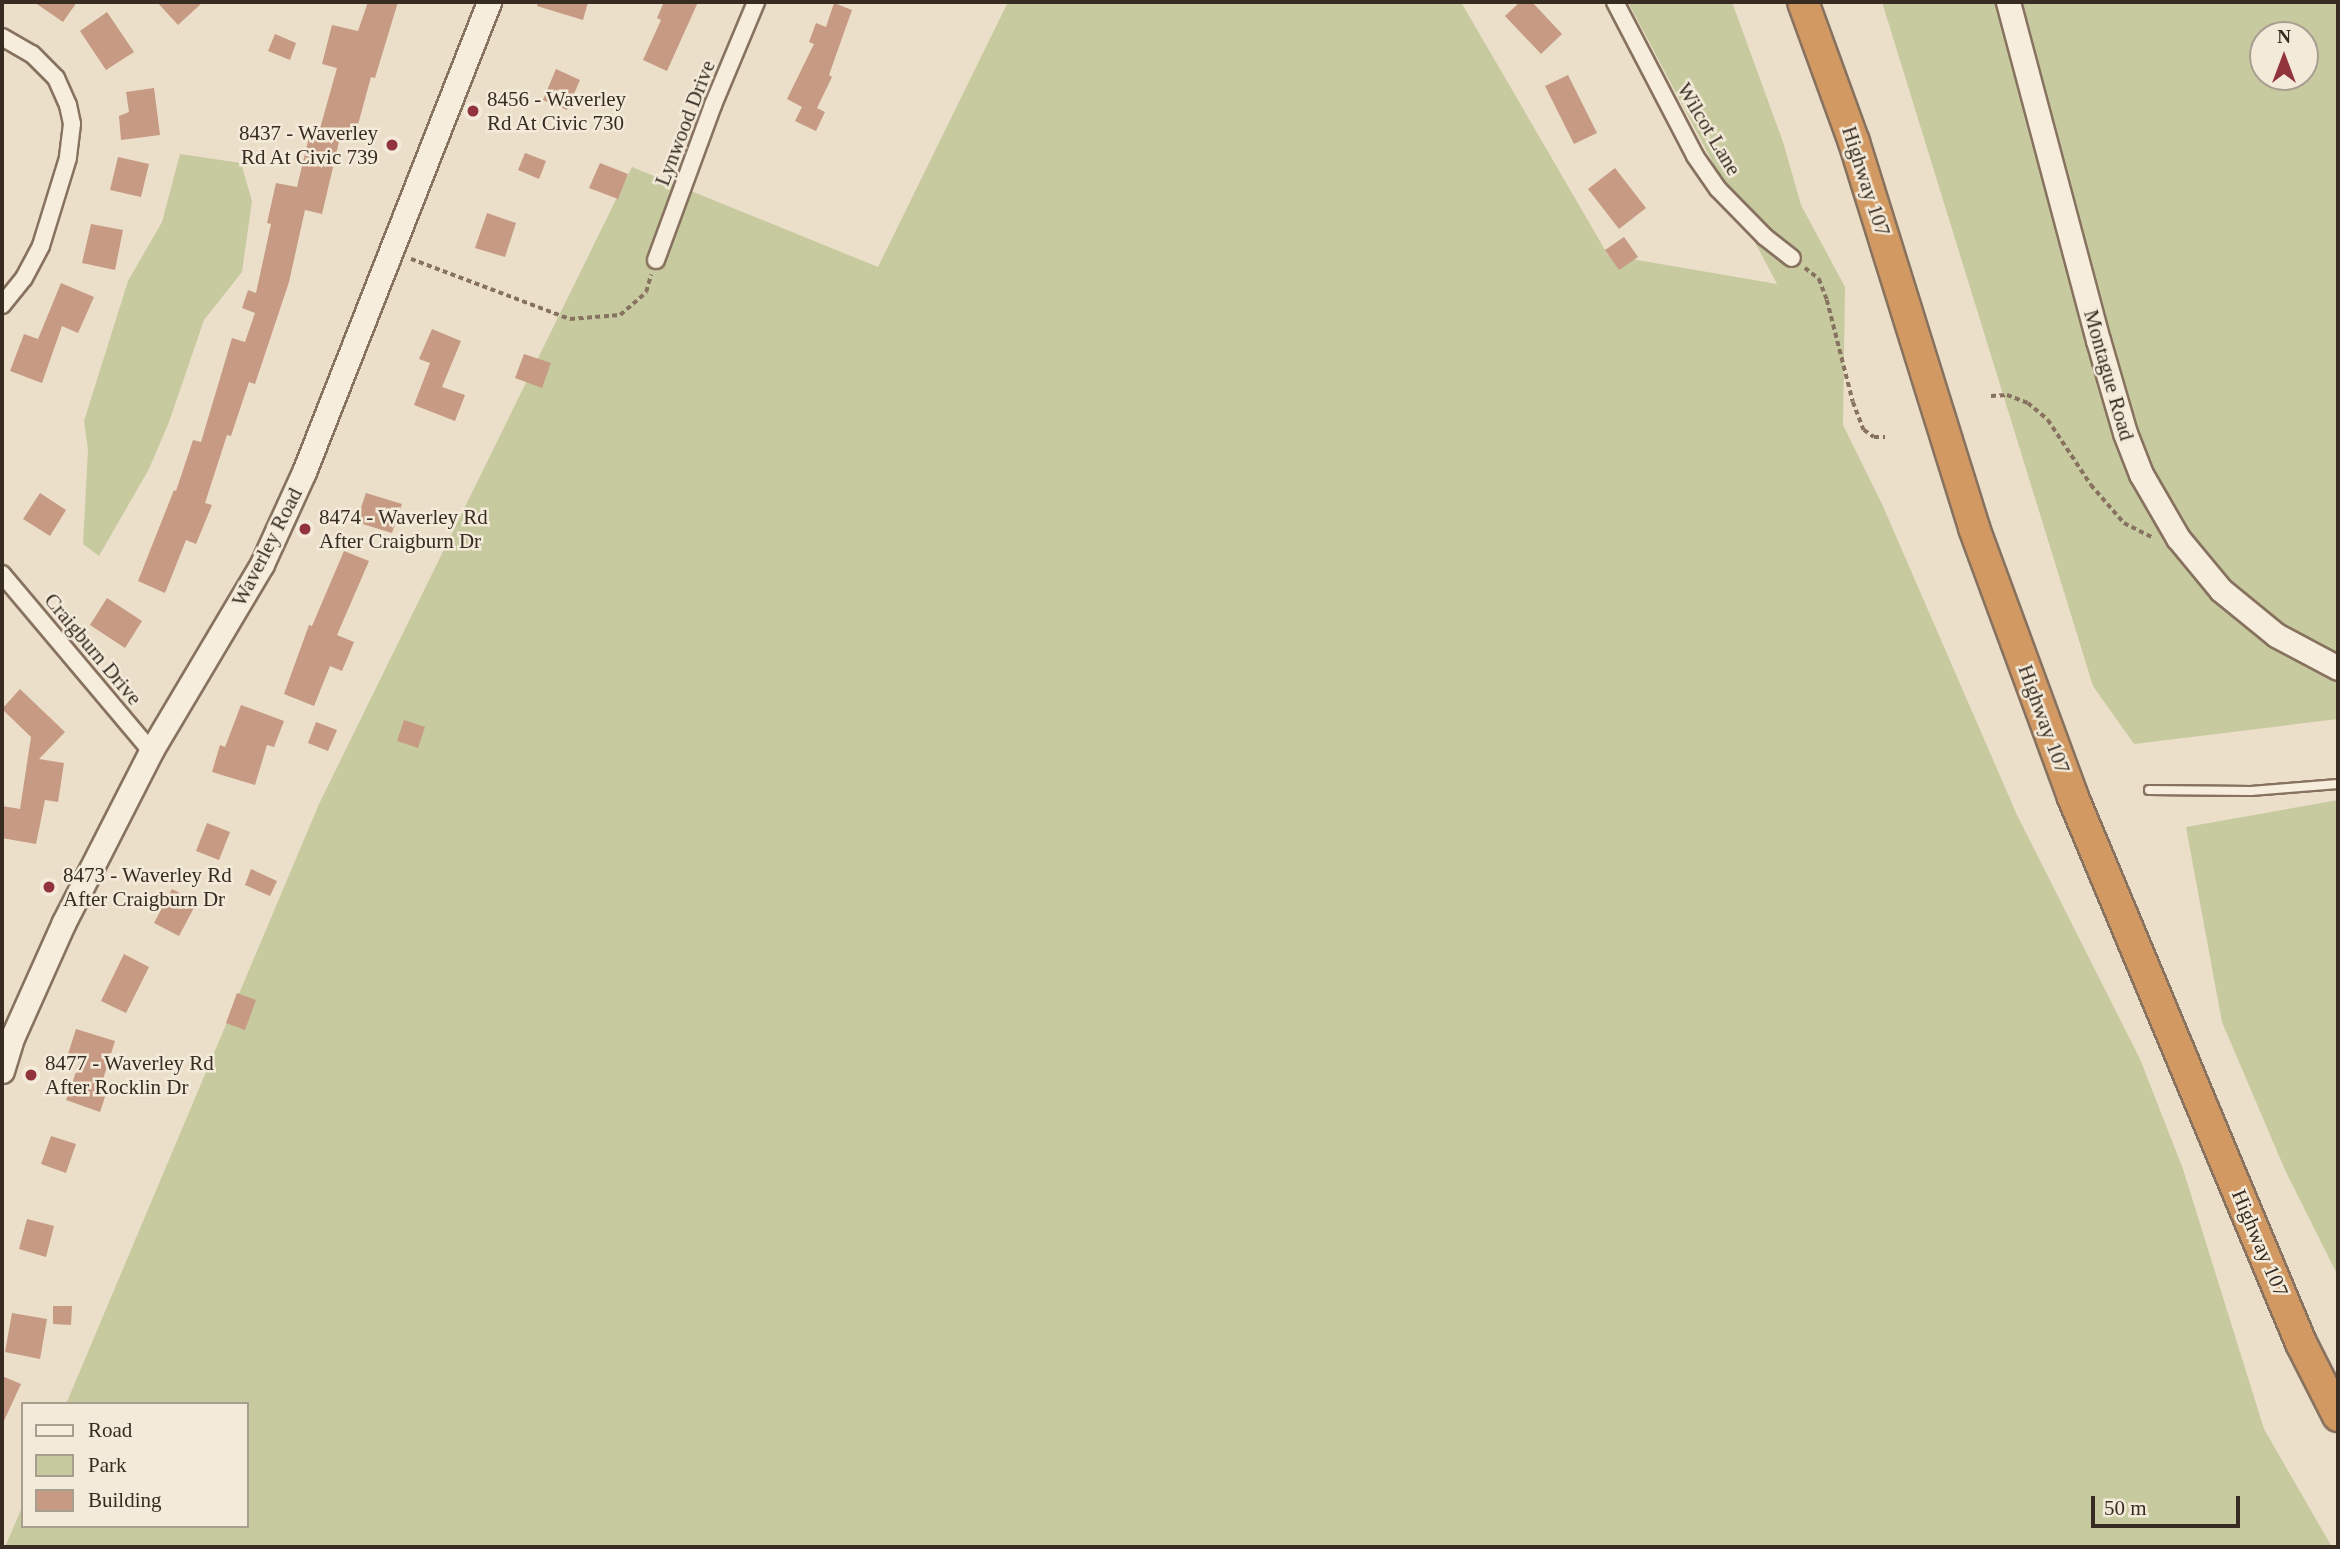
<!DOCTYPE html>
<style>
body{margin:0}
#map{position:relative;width:2340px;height:1549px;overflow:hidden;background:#ebdfca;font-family:"Times New Roman",serif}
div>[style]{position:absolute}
.green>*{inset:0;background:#c7c99e}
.building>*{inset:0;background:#c69a83}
.path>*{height:3.5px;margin-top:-1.75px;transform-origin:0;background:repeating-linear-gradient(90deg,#87725f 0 5px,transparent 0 8.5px)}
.roads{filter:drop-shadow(2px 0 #87725f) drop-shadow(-2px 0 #87725f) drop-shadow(0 2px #87725f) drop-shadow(0 -2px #87725f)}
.lane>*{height:8px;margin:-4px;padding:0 4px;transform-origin:4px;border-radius:4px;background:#f7eddc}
.street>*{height:16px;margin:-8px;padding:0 8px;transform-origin:8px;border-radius:8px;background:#f7eddc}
.secondary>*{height:23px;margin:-11.5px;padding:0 11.5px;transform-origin:11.5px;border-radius:11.5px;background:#f7eddc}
.highway>*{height:30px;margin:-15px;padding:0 15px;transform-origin:15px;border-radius:15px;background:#d39962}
.dots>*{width:19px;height:19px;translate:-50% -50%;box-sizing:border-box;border:4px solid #f3ead9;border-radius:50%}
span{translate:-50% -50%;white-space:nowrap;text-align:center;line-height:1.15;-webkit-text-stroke:5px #f3ead9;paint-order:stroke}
.poi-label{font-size:21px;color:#382b22}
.left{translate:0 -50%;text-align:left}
.right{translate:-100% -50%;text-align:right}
.street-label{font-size:21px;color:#382b22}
.frame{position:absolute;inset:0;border:4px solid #382b22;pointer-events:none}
.legend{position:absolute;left:21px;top:1402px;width:228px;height:126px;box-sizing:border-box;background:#f3ead9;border:2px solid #a89e90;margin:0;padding:9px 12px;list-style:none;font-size:21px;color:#382b22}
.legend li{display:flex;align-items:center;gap:14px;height:35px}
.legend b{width:35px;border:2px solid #a89e90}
.north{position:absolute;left:2249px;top:21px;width:70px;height:70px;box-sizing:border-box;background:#f3ead9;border:2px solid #a89e90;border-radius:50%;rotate:0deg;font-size:19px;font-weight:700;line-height:28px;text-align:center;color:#382b22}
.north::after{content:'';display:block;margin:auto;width:24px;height:32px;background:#91343b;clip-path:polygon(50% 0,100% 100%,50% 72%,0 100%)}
.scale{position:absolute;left:2091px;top:1496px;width:149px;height:32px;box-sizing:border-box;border:4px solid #382b22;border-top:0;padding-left:9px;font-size:21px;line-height:24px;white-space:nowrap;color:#382b22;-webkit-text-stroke:5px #f3ead9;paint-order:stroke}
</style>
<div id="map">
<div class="green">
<div style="clip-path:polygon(1008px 2px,1461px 2px,1608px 255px,1777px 284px,1628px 2px,1732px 2px,1783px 142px,1801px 205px,1845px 287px,1843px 425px,1882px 504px,2017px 815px,2140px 1059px,2183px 1169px,2264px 1429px,2332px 1547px,5px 1547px,23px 1505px,23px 1526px,247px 1526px,247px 1404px,66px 1404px,319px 804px,632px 167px,878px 267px)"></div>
<div style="clip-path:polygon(evenodd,1882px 2px,2338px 2px,2338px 719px,2134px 744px,2093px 686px,1882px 2px,2263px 35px,2305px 35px,2305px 77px,2263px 77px,2263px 35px)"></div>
<div style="clip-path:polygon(180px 154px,241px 163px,252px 201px,242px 272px,204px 320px,169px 422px,149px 469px,99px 556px,83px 544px,88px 450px,84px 421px,128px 281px,162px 222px)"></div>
<div style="clip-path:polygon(2338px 800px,2338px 1276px,2285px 1170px,2222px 1022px,2186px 827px)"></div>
</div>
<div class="building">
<div style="clip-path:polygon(34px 2px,77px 2px,63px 22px)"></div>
<div style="clip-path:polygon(157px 2px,203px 2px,178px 25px)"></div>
<div style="clip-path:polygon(368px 2px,398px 2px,375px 78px,371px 77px,356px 132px,342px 129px,322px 214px,305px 210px,289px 282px,255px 384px,249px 382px,231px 436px,227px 435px,205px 503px,212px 505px,196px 544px,186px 540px,165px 593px,138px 581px,174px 490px,176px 491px,193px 440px,201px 442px,232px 338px,245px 342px,255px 313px,242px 308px,248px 290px,256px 293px,271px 224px,267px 223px,276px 183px,297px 187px,309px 137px,317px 139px,337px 68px,322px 64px,332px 25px,358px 31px)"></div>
<div style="clip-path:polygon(538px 2px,588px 2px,583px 20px,537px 6px)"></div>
<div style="clip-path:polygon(664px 2px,698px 2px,667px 71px,643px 60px,661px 20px,657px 18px)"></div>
<div style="clip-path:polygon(1520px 2px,1532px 2px,1562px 34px,1541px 54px,1505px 16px)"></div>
<div style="clip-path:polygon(834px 3px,852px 10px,829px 75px,832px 77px,817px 108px,825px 112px,816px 131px,795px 121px,802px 107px,787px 99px,814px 44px,809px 42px,816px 23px,826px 27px)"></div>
<div style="clip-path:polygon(107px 12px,134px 52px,106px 70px,80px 31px)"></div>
<div style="clip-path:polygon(275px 34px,296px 43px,290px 60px,268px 51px)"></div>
<div style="clip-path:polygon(556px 69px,580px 80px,567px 110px,543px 100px)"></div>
<div style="clip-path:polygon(1568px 75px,1597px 133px,1574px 144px,1545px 86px)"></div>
<div style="clip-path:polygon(154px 88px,160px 135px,121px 140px,119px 116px,129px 112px,126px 92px)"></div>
<div style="clip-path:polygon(525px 153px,546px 161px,539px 179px,518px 170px)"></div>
<div style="clip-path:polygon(118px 157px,149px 164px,141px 197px,110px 190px)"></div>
<div style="clip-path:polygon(600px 163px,628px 174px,618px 199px,589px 188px)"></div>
<div style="clip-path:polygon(1615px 168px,1646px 208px,1619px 229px,1588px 189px)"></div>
<div style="clip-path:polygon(487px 213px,516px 223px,505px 257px,475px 248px)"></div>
<div style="clip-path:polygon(91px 224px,123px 230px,115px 270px,82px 263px)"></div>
<div style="clip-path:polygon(1624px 237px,1638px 257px,1619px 270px,1605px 250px)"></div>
<div style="clip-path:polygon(61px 283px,94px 297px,78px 333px,62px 326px,42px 383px,10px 371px,24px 334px,38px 339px)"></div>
<div style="clip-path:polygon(432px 329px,461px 341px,442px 387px,465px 395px,455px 421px,414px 405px,430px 363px,419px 359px)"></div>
<div style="clip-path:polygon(524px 354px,551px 363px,542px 388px,515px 378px)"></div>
<div style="clip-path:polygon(40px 493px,66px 510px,50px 536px,23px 519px)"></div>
<div style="clip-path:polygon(366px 493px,402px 504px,392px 533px,356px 522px)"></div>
<div style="clip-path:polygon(344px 551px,369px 561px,337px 635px,354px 642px,342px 671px,330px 666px,314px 706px,284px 694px,309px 625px,312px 626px)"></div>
<div style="clip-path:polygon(107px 598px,142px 621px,125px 648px,90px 625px)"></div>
<div style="clip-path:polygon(20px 689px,65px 732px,39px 759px,64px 763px,58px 802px,45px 800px,36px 844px,2px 838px,2px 806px,20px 809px,31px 737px,2px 709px)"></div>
<div style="clip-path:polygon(241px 705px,284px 721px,274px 747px,267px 745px,255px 785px,212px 772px,220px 745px,225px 747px)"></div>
<div style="clip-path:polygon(404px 720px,425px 727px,418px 748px,397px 741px)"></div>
<div style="clip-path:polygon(316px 722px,337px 730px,328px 751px,308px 743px)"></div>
<div style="clip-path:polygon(207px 823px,230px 832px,219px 860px,196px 851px)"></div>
<div style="clip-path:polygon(251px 869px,277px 881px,270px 896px,245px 885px)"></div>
<div style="clip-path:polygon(172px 889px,197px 902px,179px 936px,154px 923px)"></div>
<div style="clip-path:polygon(124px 954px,149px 967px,126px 1013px,101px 1001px)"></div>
<div style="clip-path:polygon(237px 993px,256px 1000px,245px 1030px,226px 1023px)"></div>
<div style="clip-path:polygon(76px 1029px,115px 1041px,101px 1086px,108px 1088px,100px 1112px,66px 1100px,81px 1058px,68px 1054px)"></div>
<div style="clip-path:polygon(51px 1136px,76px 1144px,66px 1173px,41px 1164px)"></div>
<div style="clip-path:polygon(27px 1219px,54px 1226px,46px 1257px,19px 1249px)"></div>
<div style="clip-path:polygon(53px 1306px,72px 1306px,71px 1325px,53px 1324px)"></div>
<div style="clip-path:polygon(12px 1313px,47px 1319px,40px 1359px,5px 1352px)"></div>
<div style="clip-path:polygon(2px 1376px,21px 1384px,2px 1425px)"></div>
</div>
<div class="path">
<div style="left:411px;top:259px;width:170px;rotate:20.7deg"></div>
<div style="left:570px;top:319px;width:50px;rotate:-4.6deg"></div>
<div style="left:620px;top:315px;width:35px;rotate:-41deg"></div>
<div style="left:646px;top:292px;width:18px;rotate:-74deg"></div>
<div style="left:1805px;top:268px;width:18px;rotate:38deg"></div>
<div style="left:1819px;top:279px;width:22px;rotate:69deg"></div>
<div style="left:1827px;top:300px;width:105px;rotate:75.7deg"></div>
<div style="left:1853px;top:402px;width:30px;rotate:69deg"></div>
<div style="left:1864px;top:430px;width:12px;rotate:35deg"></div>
<div style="left:1874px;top:437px;width:11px"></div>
<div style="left:1991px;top:396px;width:16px;rotate:-4deg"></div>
<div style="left:2007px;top:395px;width:22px;rotate:21deg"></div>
<div style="left:2028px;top:403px;width:26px;rotate:40deg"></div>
<div style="left:2048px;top:420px;width:78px;rotate:56.5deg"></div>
<div style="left:2091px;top:485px;width:50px;rotate:49deg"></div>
<div style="left:2124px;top:523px;width:31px;rotate:27deg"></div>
</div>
<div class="roads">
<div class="lane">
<div style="left:2149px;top:790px;width:102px;rotate:0.6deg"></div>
<div style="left:2251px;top:791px;width:87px;rotate:-4.6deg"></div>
</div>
<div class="street">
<div style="left:1615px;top:2px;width:174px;rotate:62.5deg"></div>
<div style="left:1695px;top:156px;width:40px;rotate:55.1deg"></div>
<div style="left:1718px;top:189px;width:67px;rotate:45.6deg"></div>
<div style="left:1765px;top:237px;width:34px;rotate:38deg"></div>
<div style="left:2px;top:37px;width:34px;rotate:30deg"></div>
<div style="left:32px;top:54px;width:34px;rotate:45deg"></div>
<div style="left:56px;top:78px;width:30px;rotate:66deg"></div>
<div style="left:68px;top:105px;width:19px;rotate:78deg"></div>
<div style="left:72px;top:124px;width:34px;rotate:97deg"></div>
<div style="left:68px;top:158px;width:92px;rotate:107.1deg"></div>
<div style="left:41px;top:246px;width:36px;rotate:118deg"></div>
<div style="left:24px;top:278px;width:35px;rotate:129deg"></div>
<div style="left:656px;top:260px;width:165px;rotate:-69.8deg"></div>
<div style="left:713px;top:105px;width:112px;rotate:-67.3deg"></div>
<div style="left:2px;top:574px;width:231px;rotate:49.9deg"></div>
</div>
<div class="secondary">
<div style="left:2008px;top:2px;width:350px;rotate:75.1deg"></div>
<div style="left:2098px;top:340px;width:97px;rotate:73.8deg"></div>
<div style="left:2125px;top:433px;width:44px;rotate:68.7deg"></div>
<div style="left:2141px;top:474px;width:74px;rotate:60deg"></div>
<div style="left:2178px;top:538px;width:67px;rotate:50.4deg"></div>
<div style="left:2221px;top:590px;width:71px;rotate:39.3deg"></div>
<div style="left:2276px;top:635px;width:70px;rotate:28deg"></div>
<div style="left:2px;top:1071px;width:37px;rotate:-73deg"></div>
<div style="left:13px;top:1036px;width:125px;rotate:-65.9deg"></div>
<div style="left:64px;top:922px;width:192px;rotate:-63deg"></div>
<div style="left:151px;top:751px;width:217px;rotate:-59.3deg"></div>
<div style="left:262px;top:564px;width:101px;rotate:-65.5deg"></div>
<div style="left:304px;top:472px;width:505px;rotate:-68.51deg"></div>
</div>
<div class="highway">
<div style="left:1803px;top:2px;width:149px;rotate:70deg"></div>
<div style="left:1854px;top:142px;width:404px;rotate:72.7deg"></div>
<div style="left:1974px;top:528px;width:284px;rotate:69.8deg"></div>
<div style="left:2072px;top:795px;width:594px;rotate:67.32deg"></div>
<div style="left:2301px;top:1343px;width:82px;rotate:63.1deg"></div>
</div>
</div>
<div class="dots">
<div style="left:473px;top:111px;background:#91343b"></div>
<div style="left:392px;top:145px;background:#91343b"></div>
<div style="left:305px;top:529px;background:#91343b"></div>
<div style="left:49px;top:887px;background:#91343b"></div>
<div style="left:31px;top:1075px;background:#91343b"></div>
</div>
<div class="poi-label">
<span class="left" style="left:487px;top:111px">8456 - Waverley<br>Rd At Civic 730</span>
<span class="right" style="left:378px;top:145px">8437 - Waverley<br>Rd At Civic 739</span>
<span class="left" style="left:319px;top:529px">8474 - Waverley Rd<br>After Craigburn Dr</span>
<span class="left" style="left:63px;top:887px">8473 - Waverley Rd<br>After Craigburn Dr</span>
<span class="left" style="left:45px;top:1075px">8477 - Waverley Rd<br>After Rocklin Dr</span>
</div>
<div class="street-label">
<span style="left:685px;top:123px;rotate:-69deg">Lynwood Drive</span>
<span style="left:1709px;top:129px;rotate:59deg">Wilcot Lane</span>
<span style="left:1866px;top:181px;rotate:72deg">Highway 107</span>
<span style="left:2109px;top:375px;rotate:74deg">Montague Road</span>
<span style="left:267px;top:547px;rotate:-63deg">Waverley Road</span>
<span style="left:93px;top:649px;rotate:50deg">Craigburn Drive</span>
<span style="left:2044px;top:719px;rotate:70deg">Highway 107</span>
<span style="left:2260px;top:1243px;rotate:67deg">Highway 107</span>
</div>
<div class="frame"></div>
<ul class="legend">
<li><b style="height:9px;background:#f7eddc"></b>Road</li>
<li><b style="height:19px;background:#c7c99e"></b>Park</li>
<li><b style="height:19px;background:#c69a83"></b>Building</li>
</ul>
<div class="north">N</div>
<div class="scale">50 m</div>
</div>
